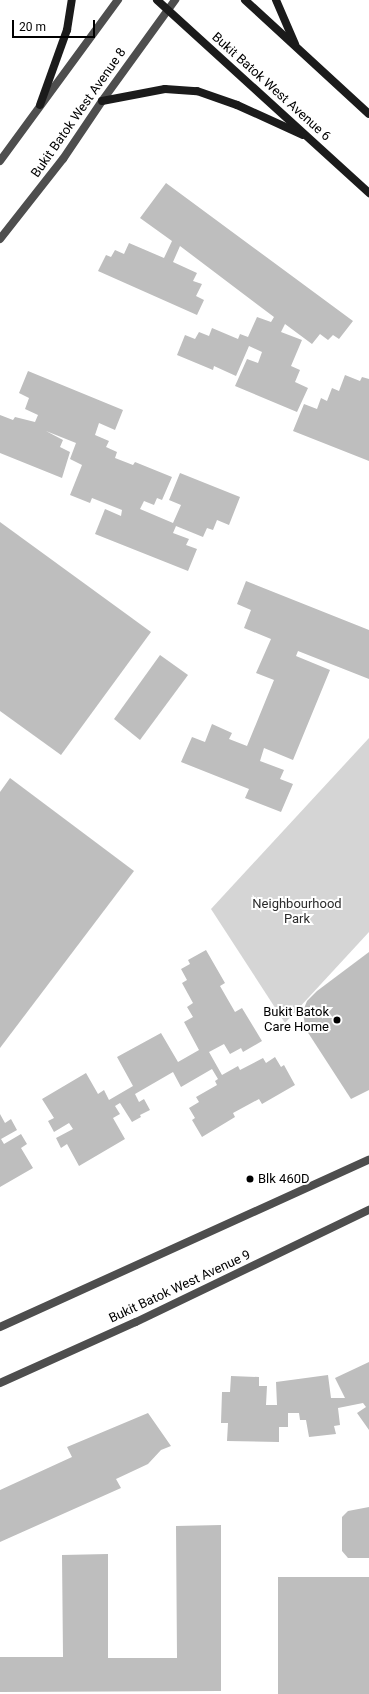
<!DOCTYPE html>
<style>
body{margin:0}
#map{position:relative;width:369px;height:1694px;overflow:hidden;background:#fff;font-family:Roboto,sans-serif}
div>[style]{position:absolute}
.green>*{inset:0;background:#d5d5d5}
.building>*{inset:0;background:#bebebe}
.street>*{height:8px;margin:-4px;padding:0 4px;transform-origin:4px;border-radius:4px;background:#4e4e4e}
.secondary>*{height:8px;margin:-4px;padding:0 4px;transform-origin:4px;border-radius:4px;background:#1b1b1b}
.dots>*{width:11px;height:11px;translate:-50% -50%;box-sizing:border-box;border:2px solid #fff;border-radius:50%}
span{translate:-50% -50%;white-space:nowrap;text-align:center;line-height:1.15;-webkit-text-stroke:4px #fff;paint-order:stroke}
.street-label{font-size:13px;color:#000}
.park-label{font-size:13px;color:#2c2c2c}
.poi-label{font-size:13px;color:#000}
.right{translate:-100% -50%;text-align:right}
.left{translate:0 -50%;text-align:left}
.scale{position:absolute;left:12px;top:20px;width:83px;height:18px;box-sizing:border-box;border:2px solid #000;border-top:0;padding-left:5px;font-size:12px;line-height:14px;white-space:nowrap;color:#000;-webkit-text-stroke:3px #fff;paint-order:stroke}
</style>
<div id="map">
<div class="green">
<div style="clip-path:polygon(369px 738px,369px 932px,285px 1023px,211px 909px)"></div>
</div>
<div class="building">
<div style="clip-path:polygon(166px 183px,353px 321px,339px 339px,333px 335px,328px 340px,320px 334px,312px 344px,285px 324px,281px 332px,302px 340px,291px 366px,300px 370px,295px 382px,308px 388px,297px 412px,235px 386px,247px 359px,258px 363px,262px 352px,249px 346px,236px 376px,214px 366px,213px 370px,177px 355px,185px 335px,195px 339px,199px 332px,209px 336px,212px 328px,238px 339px,240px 334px,248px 337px,257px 317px,271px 322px,274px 317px,180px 246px,173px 262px,197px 273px,193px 281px,202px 284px,196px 296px,204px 300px,197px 315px,98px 271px,106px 255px,111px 257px,115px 250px,124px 254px,129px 243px,164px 258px,172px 241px,140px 218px)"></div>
<div style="clip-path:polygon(28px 371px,123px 410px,115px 430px,99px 423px,95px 435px,109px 441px,106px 447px,117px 452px,115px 458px,133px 465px,135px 462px,172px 477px,162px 500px,157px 498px,154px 505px,144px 501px,140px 509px,173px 523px,181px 505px,169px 500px,180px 473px,240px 497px,229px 525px,217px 520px,213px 530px,207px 528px,203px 537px,176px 526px,173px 533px,189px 539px,186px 545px,197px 549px,188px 571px,95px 534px,105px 509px,121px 516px,122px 510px,92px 498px,90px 503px,70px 495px,82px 465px,70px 459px,76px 443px,46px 431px,63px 440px,60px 447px,70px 452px,62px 478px,0 453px,0 415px,13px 420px,15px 417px,35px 422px,38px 415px,25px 409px,29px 398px,19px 393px)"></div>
<div style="clip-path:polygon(345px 375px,360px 381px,362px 377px,369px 379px,369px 461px,293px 431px,304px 404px,317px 409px,321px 398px,327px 401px,332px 388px,339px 391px)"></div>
<div style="clip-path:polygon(0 522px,151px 632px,61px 755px,0 711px)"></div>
<div style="clip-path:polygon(246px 581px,369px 630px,369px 679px,298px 651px,296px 656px,330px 670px,293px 760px,264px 748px,260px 761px,284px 770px,280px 779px,293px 784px,281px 812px,245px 798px,249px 789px,181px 762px,192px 737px,205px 742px,212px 724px,232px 733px,229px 739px,247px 746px,274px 680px,256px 673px,271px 639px,244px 628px,251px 610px,237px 604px)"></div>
<div style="clip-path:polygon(160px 655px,188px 675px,140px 740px,114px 719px)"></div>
<div style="clip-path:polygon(10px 778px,134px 871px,0 1048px,0 792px)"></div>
<div style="clip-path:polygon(206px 950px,225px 983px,220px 986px,235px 1012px,242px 1008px,262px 1041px,243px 1052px,241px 1048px,230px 1054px,224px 1044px,209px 1052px,222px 1075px,238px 1066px,240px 1070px,263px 1058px,266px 1063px,275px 1057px,281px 1067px,284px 1065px,295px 1085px,262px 1104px,259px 1099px,233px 1113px,235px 1117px,202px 1137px,192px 1120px,195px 1118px,189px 1108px,199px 1102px,196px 1097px,217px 1085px,215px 1081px,218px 1079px,212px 1069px,181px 1087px,173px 1072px,135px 1094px,139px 1102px,144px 1099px,150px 1110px,140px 1115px,141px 1117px,132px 1122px,120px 1103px,115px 1106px,120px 1114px,113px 1118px,125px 1139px,79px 1166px,67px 1144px,61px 1148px,56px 1138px,73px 1129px,69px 1123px,54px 1132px,48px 1121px,54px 1118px,42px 1099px,86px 1073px,98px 1094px,104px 1090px,109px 1100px,133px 1086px,117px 1057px,161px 1033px,178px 1062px,199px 1050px,184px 1022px,193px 1017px,187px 1007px,193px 1003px,182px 983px,187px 980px,181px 969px,190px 964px,188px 960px)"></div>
<div style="clip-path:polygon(369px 952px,369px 1090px,351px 1099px,305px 1028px,303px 1011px,307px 1001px,317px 991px)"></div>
<div style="clip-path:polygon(0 1114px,5px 1123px,11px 1119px,17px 1130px,1px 1139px,4px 1144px,21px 1134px,27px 1144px,21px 1148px,33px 1168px,0 1187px)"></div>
<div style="clip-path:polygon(369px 1362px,369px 1430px,357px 1413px,366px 1407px,363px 1403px,338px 1408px,340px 1425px,334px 1426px,336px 1434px,309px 1437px,306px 1420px,300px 1420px,299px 1413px,288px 1413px,288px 1427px,279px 1427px,279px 1442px,227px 1441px,228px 1423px,221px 1423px,222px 1392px,230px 1392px,231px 1376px,259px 1377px,259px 1386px,267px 1386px,266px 1405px,277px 1405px,276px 1382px,328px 1375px,331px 1398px,345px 1398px,335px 1378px)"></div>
<div style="clip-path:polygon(148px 1413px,171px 1446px,161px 1450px,148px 1464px,116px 1479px,121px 1488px,0 1542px,0 1490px,72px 1457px,67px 1447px)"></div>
<div style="clip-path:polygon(369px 1507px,369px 1558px,348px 1558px,342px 1551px,342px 1517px,348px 1511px)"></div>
<div style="clip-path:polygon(221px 1525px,221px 1691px,0 1692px,0 1657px,63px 1657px,62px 1555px,108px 1554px,108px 1658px,177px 1658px,176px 1526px)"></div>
<div style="clip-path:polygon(278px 1577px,369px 1577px,369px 1694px,278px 1694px)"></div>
</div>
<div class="street">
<div style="left:0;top:161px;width:200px;rotate:-53.8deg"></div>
<div style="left:0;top:239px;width:102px;rotate:-51.8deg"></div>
<div style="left:63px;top:159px;width:70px;rotate:-56.1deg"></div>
<div style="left:102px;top:101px;width:125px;rotate:-54.1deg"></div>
<div style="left:0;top:1327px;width:405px;rotate:-24.4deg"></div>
<div style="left:0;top:1383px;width:149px;rotate:-24.2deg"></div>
<div style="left:136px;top:1322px;width:259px;rotate:-25.7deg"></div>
</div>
<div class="secondary">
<div style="left:157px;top:0;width:287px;rotate:42.3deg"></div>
<div style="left:245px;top:0;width:168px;rotate:42.6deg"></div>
<div style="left:276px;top:0;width:48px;rotate:66.6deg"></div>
<div style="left:102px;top:101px;width:64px;rotate:-10.8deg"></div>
<div style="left:165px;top:89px;width:32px;rotate:4deg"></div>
<div style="left:197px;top:91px;width:42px;rotate:19.3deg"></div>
<div style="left:237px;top:105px;width:72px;rotate:24.4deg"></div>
<div style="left:40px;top:105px;width:80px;rotate:-70.2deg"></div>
<div style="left:67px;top:30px;width:30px;rotate:-81deg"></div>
</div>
<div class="dots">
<div style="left:337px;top:1020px;background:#000"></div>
<div style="left:250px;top:1179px;background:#000"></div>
</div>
<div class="street-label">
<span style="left:271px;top:87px;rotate:42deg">Bukit Batok West Avenue 6</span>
<span style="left:79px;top:113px;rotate:-55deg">Bukit Batok West Avenue 8</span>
<span style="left:180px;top:1287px;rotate:-25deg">Bukit Batok West Avenue 9</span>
</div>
<div class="park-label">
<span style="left:297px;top:912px">Neighbourhood<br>Park</span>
</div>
<div class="poi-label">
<span class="right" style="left:329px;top:1020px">Bukit Batok<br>Care Home</span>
<span class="left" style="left:258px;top:1179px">Blk 460D</span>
</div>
<div class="scale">20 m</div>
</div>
